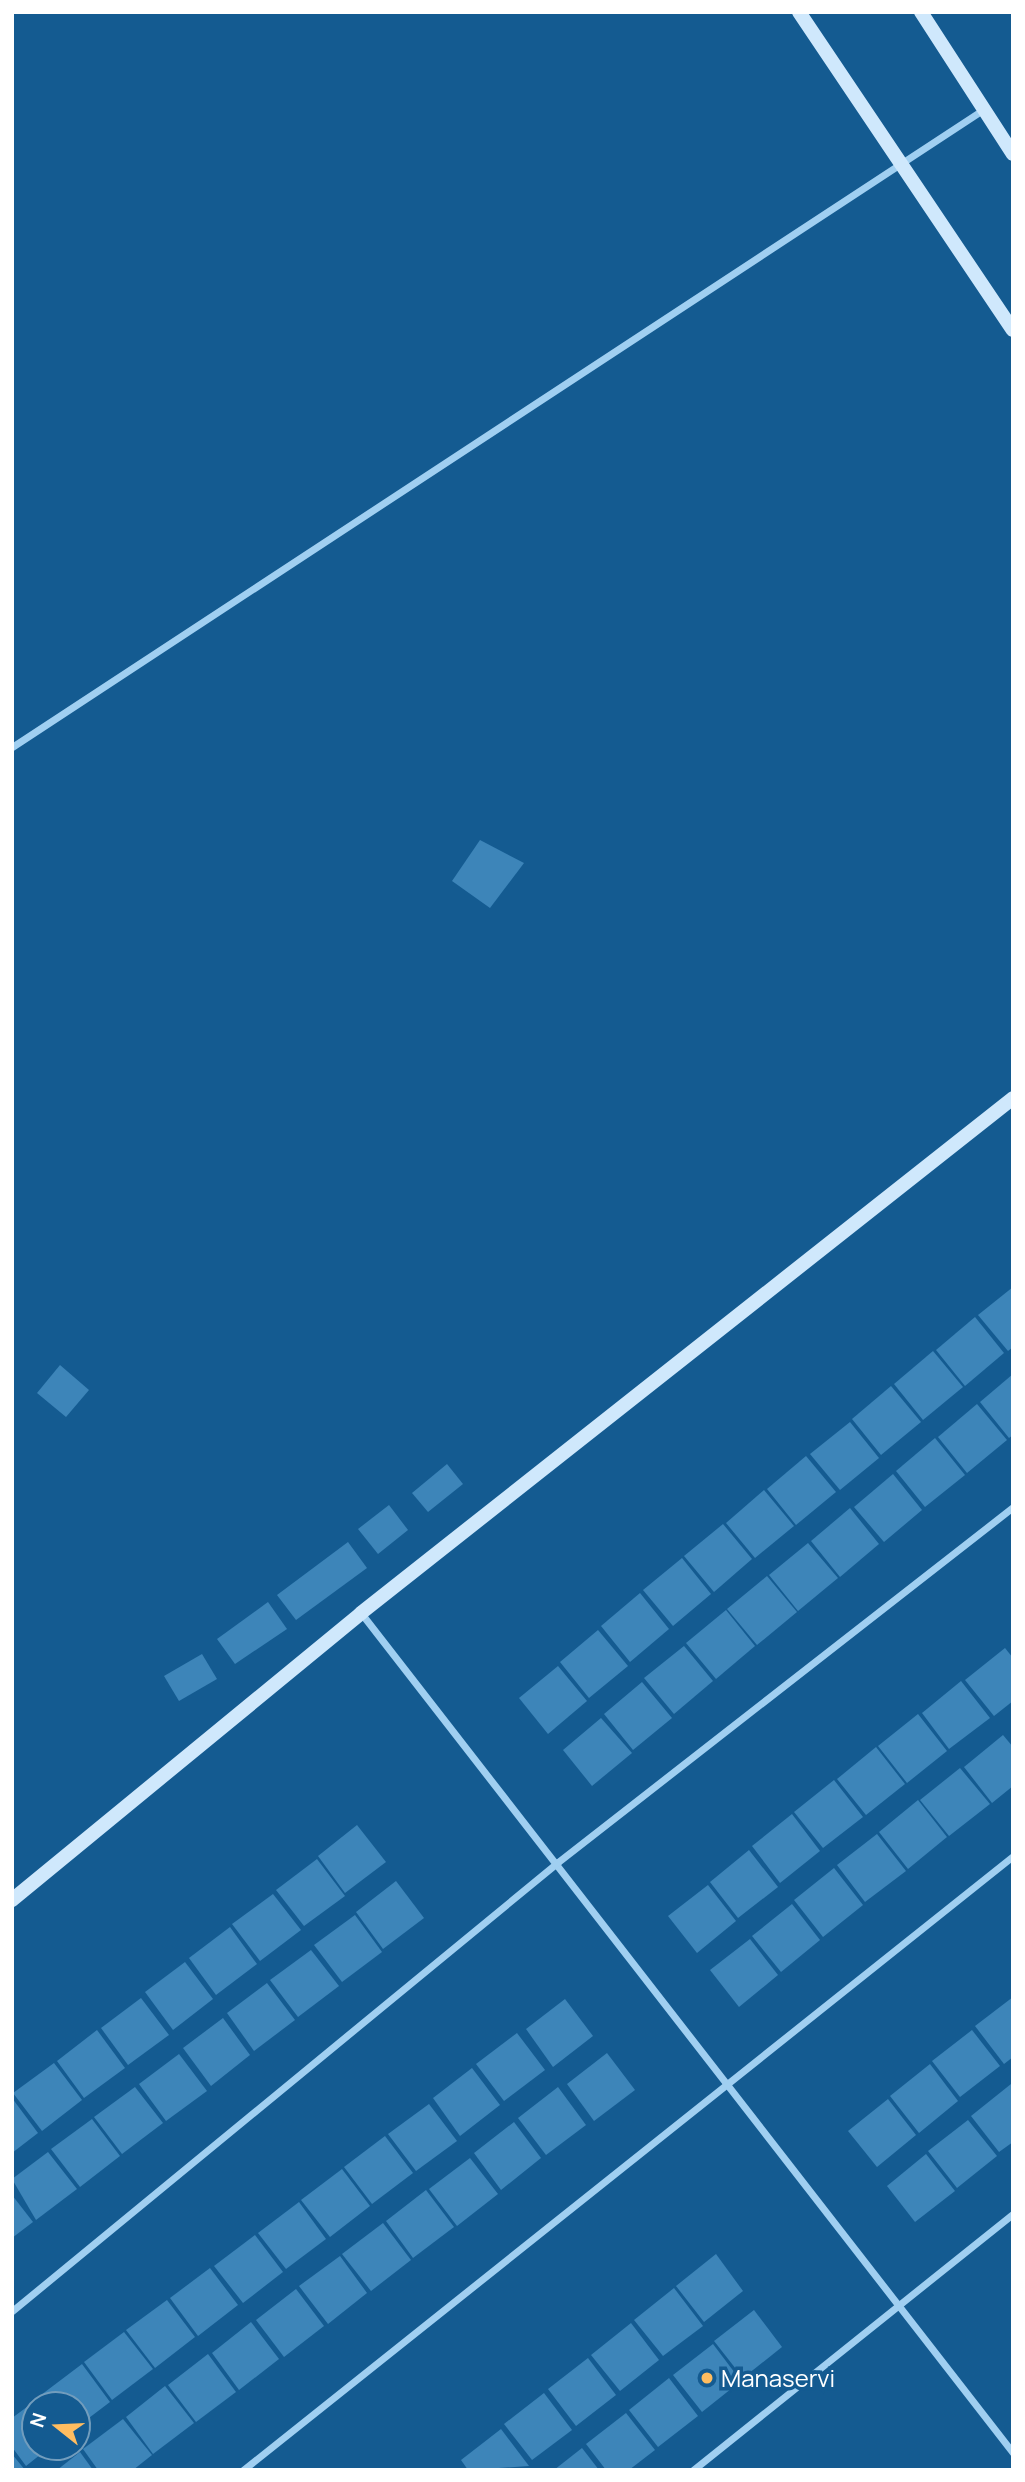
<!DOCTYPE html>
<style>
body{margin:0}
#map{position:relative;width:1025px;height:2482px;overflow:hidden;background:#145b91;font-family:Manrope,sans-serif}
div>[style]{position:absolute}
.building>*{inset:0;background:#3d85b9}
.street>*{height:7px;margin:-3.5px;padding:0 3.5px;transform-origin:3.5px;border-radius:3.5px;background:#a0cff1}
.secondary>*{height:14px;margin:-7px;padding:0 7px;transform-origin:7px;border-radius:7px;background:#cfe8fc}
.dots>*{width:19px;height:19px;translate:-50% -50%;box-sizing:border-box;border:4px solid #145b91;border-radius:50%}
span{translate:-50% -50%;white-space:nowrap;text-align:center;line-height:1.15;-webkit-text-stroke:7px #145b91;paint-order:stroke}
.poi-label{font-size:24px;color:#fff}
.left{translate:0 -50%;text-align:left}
.frame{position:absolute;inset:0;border:14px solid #fff;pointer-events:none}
.north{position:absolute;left:21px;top:2391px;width:70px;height:70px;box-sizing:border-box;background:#145b91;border:2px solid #729dbd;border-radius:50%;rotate:288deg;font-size:19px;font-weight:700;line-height:28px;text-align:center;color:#fff}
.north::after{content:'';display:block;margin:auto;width:24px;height:32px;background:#ffbd60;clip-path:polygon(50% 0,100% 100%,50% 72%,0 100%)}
</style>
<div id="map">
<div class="building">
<div style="clip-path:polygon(480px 840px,524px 863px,490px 908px,452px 881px)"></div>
<div style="clip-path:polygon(1013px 1287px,1013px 1347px,1008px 1351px,978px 1315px)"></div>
<div style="clip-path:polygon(975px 1317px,1004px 1353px,965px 1386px,936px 1350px)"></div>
<div style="clip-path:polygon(933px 1351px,963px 1387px,923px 1420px,894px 1384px)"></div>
<div style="clip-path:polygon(60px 1365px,89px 1390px,66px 1417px,37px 1393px)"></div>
<div style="clip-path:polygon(1013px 1374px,1013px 1435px,1009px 1438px,980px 1402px)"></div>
<div style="clip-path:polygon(891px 1386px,921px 1422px,881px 1455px,852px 1419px)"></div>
<div style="clip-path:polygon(977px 1404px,1007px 1440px,967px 1473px,938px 1437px)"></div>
<div style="clip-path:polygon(850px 1422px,879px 1458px,840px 1490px,810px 1454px)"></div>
<div style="clip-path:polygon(935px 1438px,965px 1475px,925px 1507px,896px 1471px)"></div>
<div style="clip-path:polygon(806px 1456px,836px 1492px,796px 1525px,767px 1489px)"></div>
<div style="clip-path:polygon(447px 1464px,463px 1484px,428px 1512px,412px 1493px)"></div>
<div style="clip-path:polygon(893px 1474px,922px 1510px,884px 1542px,854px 1507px)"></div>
<div style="clip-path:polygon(764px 1490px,794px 1526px,755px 1558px,726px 1523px)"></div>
<div style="clip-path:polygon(389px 1505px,408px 1530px,378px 1554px,358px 1529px)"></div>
<div style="clip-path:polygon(850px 1508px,879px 1544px,840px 1577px,811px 1541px)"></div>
<div style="clip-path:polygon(723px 1524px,752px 1559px,714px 1592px,684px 1556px)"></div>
<div style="clip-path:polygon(348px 1542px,367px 1568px,296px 1620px,277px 1595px)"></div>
<div style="clip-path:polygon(808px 1543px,838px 1578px,798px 1611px,769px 1575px)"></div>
<div style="clip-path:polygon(682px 1558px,711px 1594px,673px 1626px,643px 1590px)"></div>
<div style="clip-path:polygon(767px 1576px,797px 1612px,757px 1645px,727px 1609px)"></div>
<div style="clip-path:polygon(640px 1593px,669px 1629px,630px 1662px,601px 1626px)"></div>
<div style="clip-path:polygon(268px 1602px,287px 1629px,235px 1664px,217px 1639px)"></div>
<div style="clip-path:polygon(726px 1610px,755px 1646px,716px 1679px,686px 1643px)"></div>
<div style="clip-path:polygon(598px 1630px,628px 1666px,589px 1698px,560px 1662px)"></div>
<div style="clip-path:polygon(684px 1646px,713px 1681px,674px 1714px,644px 1678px)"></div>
<div style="clip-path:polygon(1005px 1648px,1013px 1658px,1013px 1701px,994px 1716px,965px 1680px)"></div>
<div style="clip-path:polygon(202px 1654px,217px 1679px,179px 1701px,164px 1676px)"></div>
<div style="clip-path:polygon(558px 1666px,587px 1701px,548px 1734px,519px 1698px)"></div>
<div style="clip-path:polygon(961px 1681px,990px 1718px,949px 1749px,922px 1713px)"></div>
<div style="clip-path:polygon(642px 1682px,672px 1718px,633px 1750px,604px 1714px)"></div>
<div style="clip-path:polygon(918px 1714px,947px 1751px,907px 1783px,878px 1746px)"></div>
<div style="clip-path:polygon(601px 1718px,632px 1753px,592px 1786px,563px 1750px)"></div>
<div style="clip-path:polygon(1003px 1735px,1013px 1747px,1013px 1786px,992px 1803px,964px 1767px)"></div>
<div style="clip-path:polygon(876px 1747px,905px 1784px,866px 1815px,837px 1779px)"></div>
<div style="clip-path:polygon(960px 1768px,990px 1804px,949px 1836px,920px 1800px)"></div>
<div style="clip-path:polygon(834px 1780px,863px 1817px,823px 1848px,794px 1812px)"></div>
<div style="clip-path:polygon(918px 1800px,947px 1837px,908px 1869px,879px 1832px)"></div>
<div style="clip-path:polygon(792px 1814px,820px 1851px,780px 1883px,752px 1846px)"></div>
<div style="clip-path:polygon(357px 1825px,386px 1862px,345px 1893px,318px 1856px)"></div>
<div style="clip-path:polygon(877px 1834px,906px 1871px,865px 1902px,837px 1865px)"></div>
<div style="clip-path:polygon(749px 1850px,778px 1887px,738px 1918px,710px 1882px)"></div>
<div style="clip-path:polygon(317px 1859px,345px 1896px,304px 1926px,276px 1890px)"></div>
<div style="clip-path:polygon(834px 1868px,863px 1905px,823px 1937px,794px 1900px)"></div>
<div style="clip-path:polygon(396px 1881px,424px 1918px,383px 1949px,356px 1912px)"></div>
<div style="clip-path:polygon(708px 1885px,736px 1921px,697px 1953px,668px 1916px)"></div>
<div style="clip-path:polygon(273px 1894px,301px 1930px,260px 1961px,232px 1924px)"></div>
<div style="clip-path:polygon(792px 1904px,820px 1940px,781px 1972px,752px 1936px)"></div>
<div style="clip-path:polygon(355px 1915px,382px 1952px,342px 1982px,314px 1945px)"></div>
<div style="clip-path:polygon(230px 1927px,257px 1964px,216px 1995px,189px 1958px)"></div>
<div style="clip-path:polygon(750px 1939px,778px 1975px,739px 2007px,710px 1970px)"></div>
<div style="clip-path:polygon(311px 1950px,339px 1986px,298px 2017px,270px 1980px)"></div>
<div style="clip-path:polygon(185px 1962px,213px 1999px,173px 2030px,145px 1992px)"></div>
<div style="clip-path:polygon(267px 1983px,295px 2020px,254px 2051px,227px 2013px)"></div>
<div style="clip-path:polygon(1013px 1997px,1013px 2057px,1004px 2064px,975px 2026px)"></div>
<div style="clip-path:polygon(141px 1998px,169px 2035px,128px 2065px,101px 2028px)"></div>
<div style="clip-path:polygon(565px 1999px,593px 2036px,553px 2067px,526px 2029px)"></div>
<div style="clip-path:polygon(223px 2018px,250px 2055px,211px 2086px,183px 2048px)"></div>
<div style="clip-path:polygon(97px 2030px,125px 2068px,84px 2098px,57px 2061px)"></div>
<div style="clip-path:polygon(972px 2030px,1000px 2066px,960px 2097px,932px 2061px)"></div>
<div style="clip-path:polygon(517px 2033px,545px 2070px,504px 2101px,476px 2064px)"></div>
<div style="clip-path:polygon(607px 2053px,635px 2090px,594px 2121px,567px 2084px)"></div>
<div style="clip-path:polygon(179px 2054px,207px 2091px,166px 2121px,139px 2084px)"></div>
<div style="clip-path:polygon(54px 2063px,82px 2100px,42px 2131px,13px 2093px)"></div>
<div style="clip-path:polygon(930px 2064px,958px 2101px,919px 2133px,890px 2096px)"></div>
<div style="clip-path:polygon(472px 2068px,500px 2105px,460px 2136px,433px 2098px)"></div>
<div style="clip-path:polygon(1011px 2084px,1013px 2142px,999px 2152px,971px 2116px)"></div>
<div style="clip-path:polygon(135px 2087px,163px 2123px,122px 2154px,94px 2117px)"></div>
<div style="clip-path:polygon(558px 2087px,586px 2125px,546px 2155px,518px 2118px)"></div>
<div style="clip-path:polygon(12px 2098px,38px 2133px,12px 2153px)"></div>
<div style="clip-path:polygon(888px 2099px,916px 2135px,877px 2167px,848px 2131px)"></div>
<div style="clip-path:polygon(429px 2104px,457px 2141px,416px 2171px,388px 2134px)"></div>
<div style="clip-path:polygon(92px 2119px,120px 2156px,80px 2187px,51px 2149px)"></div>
<div style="clip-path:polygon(968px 2120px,997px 2156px,957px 2188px,928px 2151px)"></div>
<div style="clip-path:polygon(514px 2122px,541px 2158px,501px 2190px,474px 2153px)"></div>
<div style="clip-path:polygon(385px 2136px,413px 2173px,372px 2204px,344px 2167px)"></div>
<div style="clip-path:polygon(48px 2152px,77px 2189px,36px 2220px,12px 2179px)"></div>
<div style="clip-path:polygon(926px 2154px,955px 2191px,915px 2222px,887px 2186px)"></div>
<div style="clip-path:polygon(470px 2158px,498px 2194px,457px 2226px,429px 2189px)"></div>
<div style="clip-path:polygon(342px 2169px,370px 2206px,330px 2237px,301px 2200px)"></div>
<div style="clip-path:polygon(426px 2190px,454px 2227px,413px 2258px,386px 2221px)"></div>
<div style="clip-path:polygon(12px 2195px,33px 2222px,12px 2238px)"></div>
<div style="clip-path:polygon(299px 2202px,326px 2239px,286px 2269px,258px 2233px)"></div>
<div style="clip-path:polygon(383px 2223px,411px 2260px,371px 2291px,342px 2254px)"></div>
<div style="clip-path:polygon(255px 2235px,283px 2272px,243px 2303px,214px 2266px)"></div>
<div style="clip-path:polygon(716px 2254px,743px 2291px,704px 2322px,676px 2286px)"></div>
<div style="clip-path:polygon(340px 2256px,367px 2293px,328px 2324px,299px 2286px)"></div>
<div style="clip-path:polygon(210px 2268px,238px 2305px,198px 2336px,170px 2298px)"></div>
<div style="clip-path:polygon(674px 2288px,703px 2326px,663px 2356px,634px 2320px)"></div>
<div style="clip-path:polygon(296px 2289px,324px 2326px,284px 2357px,256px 2320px)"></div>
<div style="clip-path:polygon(167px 2300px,195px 2337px,155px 2368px,126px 2330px)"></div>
<div style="clip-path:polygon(754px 2310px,782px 2347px,743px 2378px,714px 2341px)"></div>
<div style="clip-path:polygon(251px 2322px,279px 2359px,239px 2390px,212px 2353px)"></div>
<div style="clip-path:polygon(631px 2323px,659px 2360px,620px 2391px,591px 2355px)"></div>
<div style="clip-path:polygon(124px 2332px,153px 2369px,112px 2400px,84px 2362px)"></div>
<div style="clip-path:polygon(713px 2344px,741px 2381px,702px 2412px,673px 2375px)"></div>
<div style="clip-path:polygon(208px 2354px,236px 2392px,196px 2422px,168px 2385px)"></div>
<div style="clip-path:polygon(588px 2358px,616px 2395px,576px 2426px,548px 2389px)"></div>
<div style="clip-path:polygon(82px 2364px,110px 2402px,77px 2427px,77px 2405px,49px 2405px,41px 2395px)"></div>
<div style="clip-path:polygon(669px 2378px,698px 2416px,658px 2447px,629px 2410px)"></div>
<div style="clip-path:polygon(165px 2386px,194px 2423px,153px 2454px,126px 2417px)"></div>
<div style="clip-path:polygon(544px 2393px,572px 2430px,532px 2460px,504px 2424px)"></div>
<div style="clip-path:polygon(39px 2398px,44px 2405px,35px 2405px,35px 2447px,50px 2447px,26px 2466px,12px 2447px,12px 2418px)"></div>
<div style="clip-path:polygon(626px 2413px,655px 2450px,629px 2470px,606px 2470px,586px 2444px)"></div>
<div style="clip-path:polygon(123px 2419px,152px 2455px,133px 2470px,98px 2470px,83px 2449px)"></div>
<div style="clip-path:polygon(501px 2429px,529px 2466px,468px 2470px,461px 2460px)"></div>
<div style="clip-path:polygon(582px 2448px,599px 2470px,554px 2470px)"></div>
<div style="clip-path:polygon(80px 2452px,93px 2470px,57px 2470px)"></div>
<div style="clip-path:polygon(12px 2454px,25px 2470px,12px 2470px)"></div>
</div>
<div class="street">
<div style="left:12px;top:747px;width:1163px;rotate:-33.28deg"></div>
<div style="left:361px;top:1613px;width:1063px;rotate:52.18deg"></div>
<div style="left:12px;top:2311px;width:707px;rotate:-39.43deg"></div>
<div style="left:558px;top:1862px;width:577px;rotate:-37.96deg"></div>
<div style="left:243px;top:2470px;width:985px;rotate:-38.57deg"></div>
<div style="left:693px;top:2470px;width:410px;rotate:-38.7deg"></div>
</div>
<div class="secondary">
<div style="left:799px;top:12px;width:383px;rotate:56.1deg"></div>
<div style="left:921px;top:12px;width:169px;rotate:57.1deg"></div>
<div style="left:12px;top:1900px;width:452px;rotate:-39.4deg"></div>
<div style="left:361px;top:1613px;width:831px;rotate:-38.3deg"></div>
</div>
<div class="dots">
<div style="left:707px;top:2378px;background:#ffbd60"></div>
</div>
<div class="poi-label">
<span class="left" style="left:721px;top:2378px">Manaservi</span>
</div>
<div class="frame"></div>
<div class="north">N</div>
</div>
